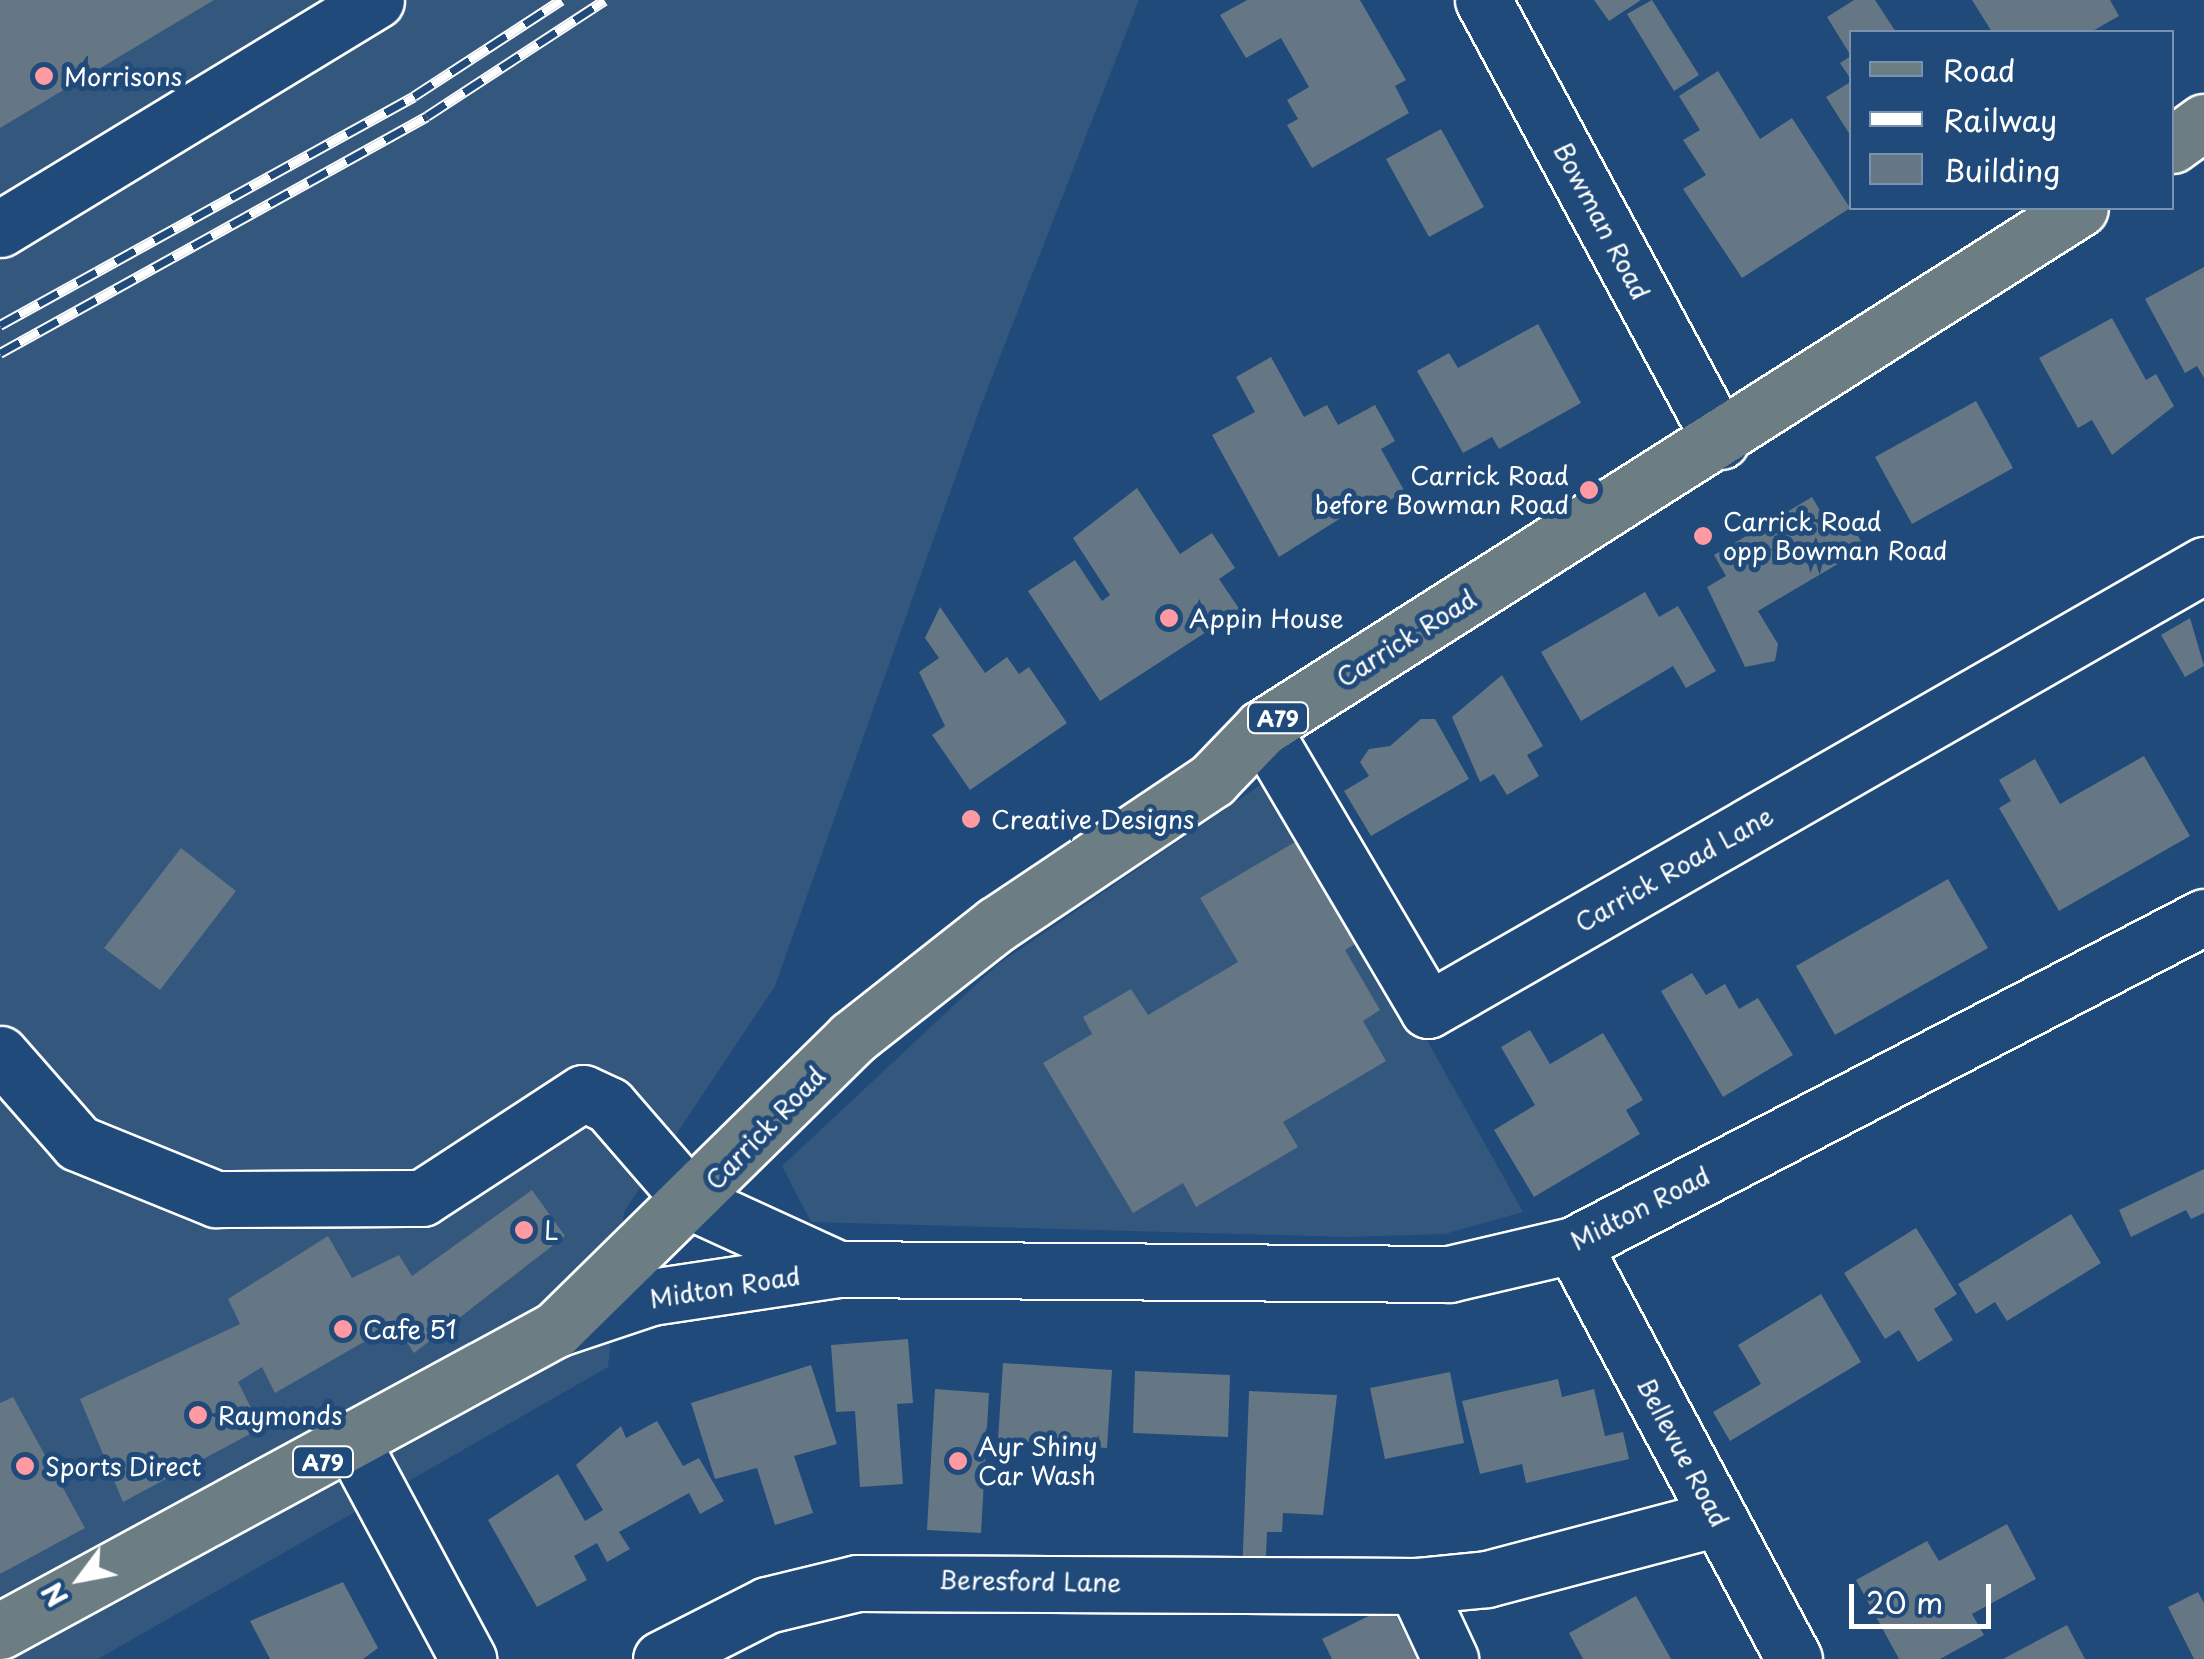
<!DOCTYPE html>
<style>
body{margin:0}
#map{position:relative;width:2204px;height:1659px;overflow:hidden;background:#1f4a7a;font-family:"Playpen Sans",sans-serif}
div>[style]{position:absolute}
.built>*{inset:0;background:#34577d}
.building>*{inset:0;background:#657685}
.roads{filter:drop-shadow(2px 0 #fff) drop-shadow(-2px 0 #fff) drop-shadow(0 2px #fff) drop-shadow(0 -2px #fff)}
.minor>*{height:55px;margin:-27.5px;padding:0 27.5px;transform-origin:27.5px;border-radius:27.5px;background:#1f4a7a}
.major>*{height:55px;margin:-27.5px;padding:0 27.5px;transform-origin:27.5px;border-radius:27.5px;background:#6d7d84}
.rail>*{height:11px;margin-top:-5.5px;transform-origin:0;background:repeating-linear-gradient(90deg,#1f4a7a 0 22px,#fff 0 44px);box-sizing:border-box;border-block:2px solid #fff}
.dots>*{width:28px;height:28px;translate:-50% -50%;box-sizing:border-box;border:5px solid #1f4a7a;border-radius:50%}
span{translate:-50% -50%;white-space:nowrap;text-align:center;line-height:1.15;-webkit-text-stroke:10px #1f4a7a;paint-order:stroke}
.shield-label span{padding:2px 8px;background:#1f4a7a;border:2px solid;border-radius:8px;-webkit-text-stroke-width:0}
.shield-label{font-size:22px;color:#fff;font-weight:700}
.poi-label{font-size:25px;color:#fff}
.left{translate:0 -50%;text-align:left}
.right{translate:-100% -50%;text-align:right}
.street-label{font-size:25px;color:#fff}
.legend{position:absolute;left:1849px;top:30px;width:325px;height:180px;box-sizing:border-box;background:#1f4a7a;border:2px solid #7992af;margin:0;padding:12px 18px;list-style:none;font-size:30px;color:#fff}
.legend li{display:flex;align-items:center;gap:20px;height:50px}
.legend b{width:50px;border:2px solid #7992af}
.north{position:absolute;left:30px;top:1529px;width:100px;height:100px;-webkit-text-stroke:8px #1f4a7a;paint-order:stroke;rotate:238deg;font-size:28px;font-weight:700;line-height:40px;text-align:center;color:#fff}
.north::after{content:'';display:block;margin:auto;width:35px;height:45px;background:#fff;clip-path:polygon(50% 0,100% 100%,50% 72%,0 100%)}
.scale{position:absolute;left:1849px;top:1584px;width:142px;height:45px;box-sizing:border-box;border:5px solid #fff;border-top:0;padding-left:12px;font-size:30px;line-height:35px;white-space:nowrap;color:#fff;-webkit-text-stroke:8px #1f4a7a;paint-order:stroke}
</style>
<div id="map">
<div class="built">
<div style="clip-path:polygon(0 0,1139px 0,980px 408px,775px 986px,624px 1212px,608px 1367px,98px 1659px,0 1659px)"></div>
<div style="clip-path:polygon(1278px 773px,1523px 1212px,1445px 1234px,1347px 1237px,811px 1222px,782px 1166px,997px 965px)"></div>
</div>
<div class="building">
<div style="clip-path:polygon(0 0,214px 0,0 128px)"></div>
<div style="clip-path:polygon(1247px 0,1360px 0,1406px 80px,1395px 86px,1409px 113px,1312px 168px,1287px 125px,1298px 119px,1287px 100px,1309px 87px,1281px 38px,1246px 58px,1220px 15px)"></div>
<div style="clip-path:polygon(1594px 0,1641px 0,1609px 21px)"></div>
<div style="clip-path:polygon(1652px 0,1699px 75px,1674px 91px,1627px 14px)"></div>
<div style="clip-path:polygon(1854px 0,1875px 0,1896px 32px,1852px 32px,1852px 81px,1840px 63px,1851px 56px,1827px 17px)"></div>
<div style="clip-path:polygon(1972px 0,2110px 0,2119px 16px,2091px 32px,1992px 32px)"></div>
<div style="clip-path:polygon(1718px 71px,1760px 139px,1792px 118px,1850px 208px,1742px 278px,1683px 189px,1706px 175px,1683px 140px,1700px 130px,1679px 96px)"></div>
<div style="clip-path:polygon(1852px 81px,1852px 138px,1826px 97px)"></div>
<div style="clip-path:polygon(1441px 129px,1484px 207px,1429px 237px,1386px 159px)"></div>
<div style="clip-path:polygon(2204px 267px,2204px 378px,2197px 366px,2185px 373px,2145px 299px)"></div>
<div style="clip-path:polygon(2112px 318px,2146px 380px,2156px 374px,2174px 406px,2112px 455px,2092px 420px,2078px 428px,2039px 358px)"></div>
<div style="clip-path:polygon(1538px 324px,1581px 403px,1499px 449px,1492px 437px,1463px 453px,1417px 371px,1449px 353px,1458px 368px)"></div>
<div style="clip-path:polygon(1271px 357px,1304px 417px,1327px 405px,1338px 425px,1375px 405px,1395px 441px,1381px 449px,1405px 492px,1364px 514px,1360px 506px,1279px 557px,1212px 435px,1255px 412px,1236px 377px)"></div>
<div style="clip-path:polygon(1976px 401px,2013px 468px,1912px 524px,1875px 457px)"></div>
<div style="clip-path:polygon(1137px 488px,1180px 554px,1212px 533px,1235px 568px,1219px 579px,1240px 610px,1100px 701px,1028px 591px,1075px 560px,1102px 601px,1110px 595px,1073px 538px)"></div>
<div style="clip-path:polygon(1812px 497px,1827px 522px,1844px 512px,1865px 548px,1758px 611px,1778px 644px,1775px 661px,1745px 667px,1707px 587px,1726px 576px,1714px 555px)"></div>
<div style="clip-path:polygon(1645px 592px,1659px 617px,1678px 606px,1716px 671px,1686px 688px,1673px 666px,1581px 721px,1541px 652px)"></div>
<div style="clip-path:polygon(940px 607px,985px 673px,1007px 657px,1019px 674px,1029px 667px,1067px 723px,970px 790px,932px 735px,945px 726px,919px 672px,939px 658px,925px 638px)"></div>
<div style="clip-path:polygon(2190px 618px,2204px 666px,2185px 677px,2161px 635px)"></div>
<div style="clip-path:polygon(1502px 675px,1543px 746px,1527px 755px,1539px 776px,1507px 795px,1494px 774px,1480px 782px,1452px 717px)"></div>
<div style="clip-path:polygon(1421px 719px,1435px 719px,1469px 779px,1371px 836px,1344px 791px,1369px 776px,1360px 762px,1369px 749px,1390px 746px)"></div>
<div style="clip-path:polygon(2144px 756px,2190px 836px,2059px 911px,1999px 808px,2011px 801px,1999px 780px,2035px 759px,2060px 804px)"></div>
<div style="clip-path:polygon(1307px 835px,1367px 937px,1345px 950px,1380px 1010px,1363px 1021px,1386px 1061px,1283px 1122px,1298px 1147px,1196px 1207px,1183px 1183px,1133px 1213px,1043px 1063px,1092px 1034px,1083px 1017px,1131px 989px,1148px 1015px,1238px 962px,1200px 898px)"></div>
<div style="clip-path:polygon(181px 848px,236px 891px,160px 990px,104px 948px)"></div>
<div style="clip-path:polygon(1948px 879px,1988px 948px,1835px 1035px,1796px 966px)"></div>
<div style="clip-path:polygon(1692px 973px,1706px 995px,1725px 984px,1739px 1009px,1758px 998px,1793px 1055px,1723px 1097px,1661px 991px)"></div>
<div style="clip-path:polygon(1530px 1030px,1550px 1064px,1603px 1033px,1643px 1100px,1626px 1110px,1640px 1134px,1534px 1197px,1494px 1130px,1535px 1105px,1501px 1047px)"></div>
<div style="clip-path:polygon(2204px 1169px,2204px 1213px,2191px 1219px,2186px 1210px,2131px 1237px,2119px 1210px)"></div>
<div style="clip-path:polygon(532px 1190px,565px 1236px,414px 1353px,395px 1324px,275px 1393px,262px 1367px,238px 1382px,261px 1428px,123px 1502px,80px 1399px,240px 1324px,228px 1299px,328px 1236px,352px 1278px,399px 1255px,412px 1276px)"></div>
<div style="clip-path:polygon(2071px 1214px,2101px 1263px,2007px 1321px,1995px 1302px,1976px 1314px,1958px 1284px)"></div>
<div style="clip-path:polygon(1916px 1228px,1957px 1294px,1934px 1309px,1953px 1340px,1918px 1362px,1899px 1330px,1885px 1339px,1844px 1273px)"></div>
<div style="clip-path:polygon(1821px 1294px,1861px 1362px,1730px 1441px,1713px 1412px,1761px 1384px,1738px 1345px)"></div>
<div style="clip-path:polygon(908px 1339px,913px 1403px,897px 1404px,903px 1484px,860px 1487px,855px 1411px,836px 1412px,831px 1345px)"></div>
<div style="clip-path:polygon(1003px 1363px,1112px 1370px,1107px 1448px,998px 1440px)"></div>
<div style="clip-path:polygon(811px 1365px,837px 1444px,794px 1456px,813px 1513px,775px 1525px,757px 1468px,715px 1479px,691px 1403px)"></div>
<div style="clip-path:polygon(1135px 1371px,1230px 1375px,1228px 1437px,1133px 1433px)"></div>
<div style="clip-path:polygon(1450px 1372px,1464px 1443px,1385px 1459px,1370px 1388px)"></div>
<div style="clip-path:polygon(1558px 1379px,1562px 1397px,1594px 1389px,1605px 1436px,1623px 1432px,1629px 1459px,1526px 1483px,1522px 1464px,1480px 1474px,1462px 1401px)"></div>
<div style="clip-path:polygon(935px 1389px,989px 1393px,981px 1533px,927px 1530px)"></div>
<div style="clip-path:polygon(1249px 1391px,1337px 1395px,1323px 1515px,1283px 1513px,1282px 1532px,1267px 1532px,1265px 1578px,1242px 1577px)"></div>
<div style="clip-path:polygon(13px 1397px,85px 1528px,0 1574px,0 1403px)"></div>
<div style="clip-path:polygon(657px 1421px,683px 1466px,699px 1458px,724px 1501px,700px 1514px,689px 1493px,619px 1532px,630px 1549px,607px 1562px,597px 1543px,574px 1556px,587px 1580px,537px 1607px,488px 1520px,558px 1474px,585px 1521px,603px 1510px,576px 1465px,621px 1426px,626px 1438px)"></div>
<div style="clip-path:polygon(2007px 1524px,2036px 1579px,1972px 1614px,1984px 1635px,1940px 1659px,1899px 1659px,1856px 1580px,1927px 1541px,1939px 1561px)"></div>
<div style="clip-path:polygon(343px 1582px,378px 1648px,363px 1659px,270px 1659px,250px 1621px)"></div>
<div style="clip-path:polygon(2198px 1592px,2204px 1603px,2204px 1659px,2194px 1659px,2168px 1607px)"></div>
<div style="clip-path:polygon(1636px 1596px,1671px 1659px,1583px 1659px,1569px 1633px)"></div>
<div style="clip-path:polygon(1391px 1605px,1417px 1659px,1332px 1659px,1322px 1639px)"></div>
<div style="clip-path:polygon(2067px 1625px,2085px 1659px,2003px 1659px)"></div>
</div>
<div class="roads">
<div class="minor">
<div style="left:1483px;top:0;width:501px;rotate:61.65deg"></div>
<div style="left:0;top:229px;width:440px;rotate:-31.3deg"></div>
<div style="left:1262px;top:728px;width:327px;rotate:59.5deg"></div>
<div style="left:1428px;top:1010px;width:895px;rotate:-29.83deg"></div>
<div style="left:0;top:1054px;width:118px;rotate:48.8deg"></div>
<div style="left:78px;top:1143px;width:149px;rotate:22.1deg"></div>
<div style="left:216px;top:1199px;width:206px;rotate:-0.3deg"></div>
<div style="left:422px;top:1198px;width:192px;rotate:-33.1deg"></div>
<div style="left:583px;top:1093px;width:29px;rotate:25deg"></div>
<div style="left:609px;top:1105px;width:130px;rotate:49.1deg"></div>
<div style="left:694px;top:1203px;width:158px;rotate:24.6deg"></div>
<div style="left:1573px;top:1245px;width:469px;rotate:61.9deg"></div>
<div style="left:556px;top:1329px;width:100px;rotate:-18.6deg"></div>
<div style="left:651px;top:1297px;width:189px;rotate:-8.5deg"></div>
<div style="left:838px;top:1269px;width:611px;rotate:0.47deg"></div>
<div style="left:1449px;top:1274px;width:127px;rotate:-13.2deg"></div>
<div style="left:1573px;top:1245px;width:711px;rotate:-27.47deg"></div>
<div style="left:354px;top:1446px;width:242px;rotate:61.8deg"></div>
<div style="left:1416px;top:1586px;width:81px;rotate:65deg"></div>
<div style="left:661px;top:1659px;width:119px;rotate:-27deg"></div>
<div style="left:767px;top:1605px;width:93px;rotate:-13.7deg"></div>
<div style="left:857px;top:1583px;width:559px;rotate:0.31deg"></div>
<div style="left:1416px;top:1586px;width:71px;rotate:-5.6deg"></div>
<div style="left:1487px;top:1579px;width:239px;rotate:-14.8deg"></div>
</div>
<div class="major">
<div style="left:2172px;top:145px;width:39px;rotate:-36deg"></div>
<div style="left:0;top:1631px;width:633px;rotate:-28.51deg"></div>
<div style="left:556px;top:1329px;width:415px;rotate:-44.5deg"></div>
<div style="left:852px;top:1038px;width:184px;rotate:-38.2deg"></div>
<div style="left:997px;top:924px;width:259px;rotate:-33.8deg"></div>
<div style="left:1212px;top:780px;width:72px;rotate:-46.1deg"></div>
<div style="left:1262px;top:728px;width:969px;rotate:-32.44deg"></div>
</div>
</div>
<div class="rail">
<div style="left:0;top:325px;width:473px;rotate:-28.9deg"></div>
<div style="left:414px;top:96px;width:176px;rotate:-33.1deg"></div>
<div style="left:0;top:353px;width:488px;rotate:-29deg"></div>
<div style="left:427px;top:116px;width:212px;rotate:-33.1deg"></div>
</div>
<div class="dots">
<div style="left:44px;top:76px;background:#ff9aa2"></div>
<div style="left:1589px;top:490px;background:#ff9aa2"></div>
<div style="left:1703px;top:536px;background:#ff9aa2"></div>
<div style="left:1169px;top:618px;background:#ff9aa2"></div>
<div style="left:971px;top:819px;background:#ff9aa2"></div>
<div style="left:524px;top:1230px;background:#ff9aa2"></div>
<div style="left:343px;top:1329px;background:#ff9aa2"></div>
<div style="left:198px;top:1415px;background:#ff9aa2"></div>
<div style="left:958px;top:1461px;background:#ff9aa2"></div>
<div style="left:25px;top:1466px;background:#ff9aa2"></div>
</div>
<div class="shield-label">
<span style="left:1278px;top:718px">A79</span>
<span style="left:323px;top:1462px">A79</span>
</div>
<div class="poi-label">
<span class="left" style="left:64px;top:76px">Morrisons</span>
<span class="right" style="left:1569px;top:490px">Carrick Road<br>before Bowman Road</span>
<span class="left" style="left:1723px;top:536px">Carrick Road<br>opp Bowman Road</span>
<span class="left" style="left:1189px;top:618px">Appin House</span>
<span class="left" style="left:991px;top:819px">Creative Designs</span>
<span class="left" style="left:544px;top:1230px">L</span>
<span class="left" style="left:363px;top:1329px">Cafe 51</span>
<span class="left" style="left:218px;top:1415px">Raymonds</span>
<span class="left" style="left:978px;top:1461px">Ayr Shiny<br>Car Wash</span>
<span class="left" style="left:45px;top:1466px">Sports Direct</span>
</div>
<div class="street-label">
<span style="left:1602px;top:221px;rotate:62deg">Bowman Road</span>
<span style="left:1406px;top:638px;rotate:-32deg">Carrick Road</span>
<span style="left:1674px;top:869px;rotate:-30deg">Carrick Road Lane</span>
<span style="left:765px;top:1128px;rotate:-46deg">Carrick Road</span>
<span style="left:1640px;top:1208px;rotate:-27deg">Midton Road</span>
<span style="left:725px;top:1287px;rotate:-9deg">Midton Road</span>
<span style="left:1683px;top:1452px;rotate:62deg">Bellevue Road</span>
<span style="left:1030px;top:1581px;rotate:1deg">Beresford Lane</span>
</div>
<ul class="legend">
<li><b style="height:12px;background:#6d7d84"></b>Road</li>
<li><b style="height:12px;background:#fff"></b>Railway</li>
<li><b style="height:28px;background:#657685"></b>Building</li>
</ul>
<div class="north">N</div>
<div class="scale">20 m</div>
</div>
